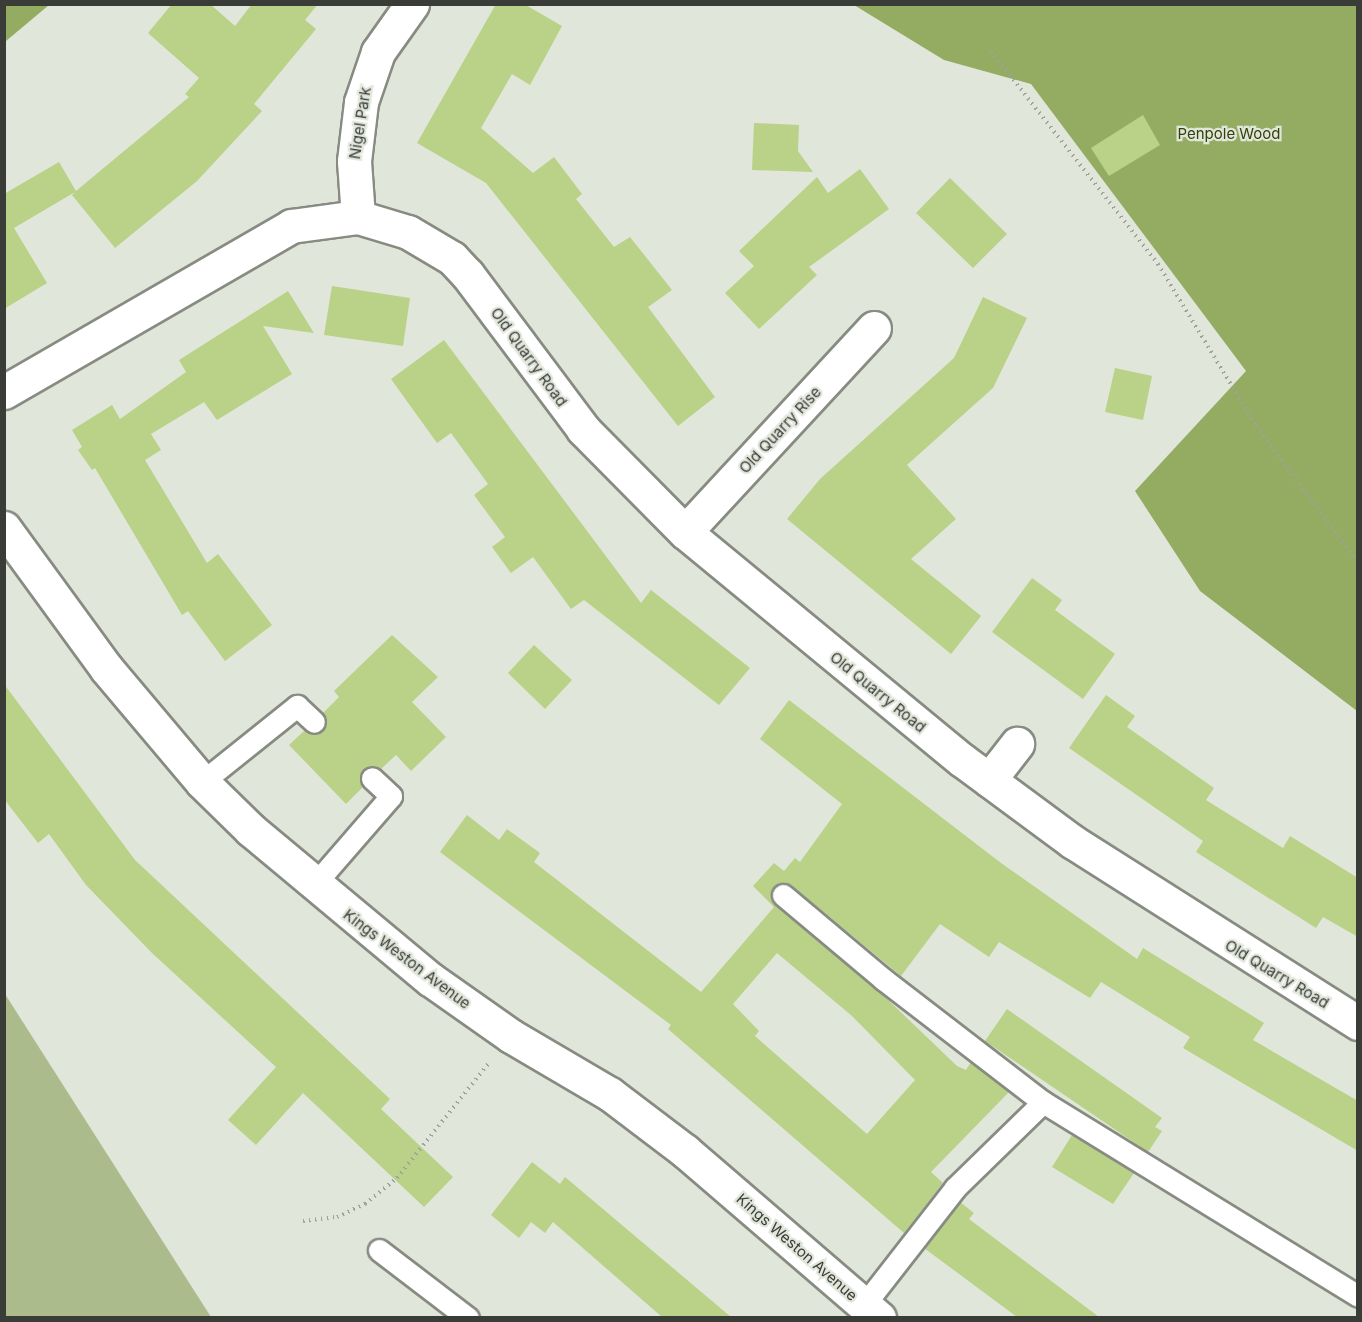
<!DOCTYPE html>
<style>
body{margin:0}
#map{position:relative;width:1362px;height:1322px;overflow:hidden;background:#e1e6db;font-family:Inter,sans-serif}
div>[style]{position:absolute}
.green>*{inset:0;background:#abbb8c}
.forest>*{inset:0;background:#94ac62}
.building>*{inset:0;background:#b9d287}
.path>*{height:4px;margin-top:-2px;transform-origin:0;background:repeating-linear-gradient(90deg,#9ea29a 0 1.5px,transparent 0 6px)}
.roads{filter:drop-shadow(2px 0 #878b81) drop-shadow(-2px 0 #878b81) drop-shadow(0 2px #878b81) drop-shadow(0 -2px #878b81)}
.service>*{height:21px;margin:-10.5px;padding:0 10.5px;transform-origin:10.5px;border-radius:10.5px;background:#fff}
.minor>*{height:33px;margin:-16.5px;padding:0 16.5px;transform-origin:16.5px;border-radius:16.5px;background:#fff}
.tertiary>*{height:33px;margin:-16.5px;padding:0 16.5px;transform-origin:16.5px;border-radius:16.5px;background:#fff}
span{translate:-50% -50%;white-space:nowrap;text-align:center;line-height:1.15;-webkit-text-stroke:4.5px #e1e6db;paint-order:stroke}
.street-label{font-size:15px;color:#3a3c38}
.park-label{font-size:15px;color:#324108}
.frame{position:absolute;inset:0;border:6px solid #3a3c38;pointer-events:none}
</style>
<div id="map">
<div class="green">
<div style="clip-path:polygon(4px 994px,5px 994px,211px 1317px,5px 1317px)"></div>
</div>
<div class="forest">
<div style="clip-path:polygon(5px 4px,49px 4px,49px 5px,6px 41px)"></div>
<div style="clip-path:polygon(854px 5px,1357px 5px,1357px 711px,1200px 591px,1135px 491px,1246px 371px,1031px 84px,944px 60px)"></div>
</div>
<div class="building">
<div style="clip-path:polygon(172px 4px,210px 4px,235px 26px,252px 4px,318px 4px,305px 20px,316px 29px,254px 104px,262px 111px,197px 181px,115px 248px,72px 195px,75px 192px,14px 228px,47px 283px,4px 309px,4px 194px,59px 162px,76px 191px,189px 97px,185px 94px,199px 78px,148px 33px)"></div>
<div style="clip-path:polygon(496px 4px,524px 4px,562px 26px,530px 85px,512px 74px,481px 128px,533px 173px,554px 157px,582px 194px,576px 199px,614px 247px,630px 237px,672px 290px,648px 307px,715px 397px,678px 426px,486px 183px,417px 143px)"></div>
<div style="clip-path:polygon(1143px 115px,1160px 145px,1109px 176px,1091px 148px)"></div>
<div style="clip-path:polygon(754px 123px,799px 125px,798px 151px,813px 172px,752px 170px)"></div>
<div style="clip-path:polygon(860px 169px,889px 209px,809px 267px,817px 275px,759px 329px,725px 293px,754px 266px,739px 251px,817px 177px,828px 193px)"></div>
<div style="clip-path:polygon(950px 178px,1007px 234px,973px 268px,916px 213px)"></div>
<div style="clip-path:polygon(332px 286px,410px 298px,403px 346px,324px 335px)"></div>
<div style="clip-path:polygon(288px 291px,314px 333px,263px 326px,292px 374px,217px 420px,204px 402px,151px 434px,161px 450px,145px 460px,207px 563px,218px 554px,272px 625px,225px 661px,188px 611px,182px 615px,95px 468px,92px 470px,78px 450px,82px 447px,72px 430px,112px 405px,120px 419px,186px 372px,179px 360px)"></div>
<div style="clip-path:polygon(983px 297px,1027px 318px,993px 388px,907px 465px,956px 519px,911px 559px,981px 616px,951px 654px,787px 519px,820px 479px,954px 358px)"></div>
<div style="clip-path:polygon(444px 340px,641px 603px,651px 590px,750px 668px,719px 705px,584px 600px,571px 609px,533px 557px,511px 573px,492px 547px,505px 537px,474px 495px,488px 484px,451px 433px,437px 443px,391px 379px)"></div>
<div style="clip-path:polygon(1115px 368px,1152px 376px,1143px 420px,1105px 412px)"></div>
<div style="clip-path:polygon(1032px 578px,1062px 600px,1055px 610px,1115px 654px,1083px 699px,992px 632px)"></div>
<div style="clip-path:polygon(392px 635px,438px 677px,412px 702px,446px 737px,411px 771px,396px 755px,381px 769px,374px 766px,363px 769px,360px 776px,363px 787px,346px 804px,289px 745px,304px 731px,312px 734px,324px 730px,323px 713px,339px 697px,334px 691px)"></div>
<div style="clip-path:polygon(534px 645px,572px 680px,545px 709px,508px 673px)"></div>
<div style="clip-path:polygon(4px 684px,135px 860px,390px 1099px,381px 1109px,453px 1177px,424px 1207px,303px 1093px,256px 1145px,228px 1120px,276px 1067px,152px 953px,86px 885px,49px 834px,38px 843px,4px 799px)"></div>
<div style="clip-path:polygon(1106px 695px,1135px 716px,1127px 727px,1214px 788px,1206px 800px,1283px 848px,1290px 836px,1358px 878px,1358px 937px,1323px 917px,1316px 928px,1196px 852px,1203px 841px,1069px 748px)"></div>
<div style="clip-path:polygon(evenodd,789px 700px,1001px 863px,1137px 959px,1143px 948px,1264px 1023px,1253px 1040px,1358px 1101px,1358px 1151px,1183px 1048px,1190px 1037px,1101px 982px,1090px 998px,999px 942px,989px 957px,940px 924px,901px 976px,791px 885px,779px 883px,771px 892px,775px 905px,885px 997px,957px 1066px,966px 1070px,971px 1062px,1009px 1092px,931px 1172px,943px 1183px,904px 1233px,668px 1029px,671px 1025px,440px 852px,467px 815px,499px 840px,507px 829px,540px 853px,534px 862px,701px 992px,774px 907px,753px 886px,774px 863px,784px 871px,795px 858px,800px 862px,842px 804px,760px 739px,789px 700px,777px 953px,852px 1016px,915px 1080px,867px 1134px,755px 1036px,759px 1031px,733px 1004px,777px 953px)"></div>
<div style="clip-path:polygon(1007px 1009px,1162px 1118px,1155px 1127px,1162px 1131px,1148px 1152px,985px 1041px)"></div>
<div style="clip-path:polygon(1072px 1135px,1134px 1173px,1113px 1204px,1052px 1167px)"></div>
<div style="clip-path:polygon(532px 1162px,560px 1184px,565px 1177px,731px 1317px,662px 1317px,553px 1222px,545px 1233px,531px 1222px,519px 1238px,491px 1215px)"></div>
<div style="clip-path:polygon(960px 1202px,974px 1213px,969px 1219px,1099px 1317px,1017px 1317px,924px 1248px)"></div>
</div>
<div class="path">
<div style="left:991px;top:51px;width:271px;rotate:51.9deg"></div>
<div style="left:1158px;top:264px;width:189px;rotate:58.8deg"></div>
<div style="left:1256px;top:426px;width:171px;rotate:53.3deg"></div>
<div style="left:303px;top:1221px;width:34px;rotate:-7deg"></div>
<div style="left:337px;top:1217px;width:31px;rotate:-25deg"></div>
<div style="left:365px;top:1204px;width:41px;rotate:-39.1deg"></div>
<div style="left:397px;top:1178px;width:146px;rotate:-51.4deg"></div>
</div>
<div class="roads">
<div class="service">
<div style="left:202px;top:782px;width:122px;rotate:-38.7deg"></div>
<div style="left:297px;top:706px;width:23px;rotate:43deg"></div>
<div style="left:313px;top:886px;width:119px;rotate:-49.1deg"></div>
<div style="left:391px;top:796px;width:26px;rotate:-137deg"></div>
<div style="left:783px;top:895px;width:131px;rotate:40deg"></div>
<div style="left:883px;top:979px;width:202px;rotate:37.6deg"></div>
<div style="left:1043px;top:1102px;width:370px;rotate:31.6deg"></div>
<div style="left:379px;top:1250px;width:112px;rotate:37.4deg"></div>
<div style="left:864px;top:1305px;width:148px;rotate:-52.1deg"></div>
<div style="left:955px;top:1188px;width:123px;rotate:-44.3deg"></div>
</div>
<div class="minor">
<div style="left:358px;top:217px;width:56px;rotate:-94.1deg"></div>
<div style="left:354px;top:161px;width:59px;rotate:-83.2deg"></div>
<div style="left:361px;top:102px;width:53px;rotate:-71.2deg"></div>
<div style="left:378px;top:52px;width:59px;rotate:-54.7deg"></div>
<div style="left:4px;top:392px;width:332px;rotate:-30deg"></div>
<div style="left:291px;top:226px;width:68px;rotate:-7.7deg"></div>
<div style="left:358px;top:217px;width:52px;rotate:16.7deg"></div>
<div style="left:408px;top:232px;width:51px;rotate:30.6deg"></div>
<div style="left:452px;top:258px;width:23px;rotate:47deg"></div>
<div style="left:468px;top:275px;width:192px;rotate:53.2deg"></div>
<div style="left:583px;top:429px;width:145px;rotate:45.3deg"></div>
<div style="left:685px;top:532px;width:359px;rotate:39.5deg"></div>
<div style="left:962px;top:760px;width:138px;rotate:36.5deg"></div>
<div style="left:1073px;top:842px;width:338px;rotate:32.4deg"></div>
<div style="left:685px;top:532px;width:278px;rotate:-47.2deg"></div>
<div style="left:989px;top:780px;width:46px;rotate:-52.1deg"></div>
</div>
<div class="tertiary">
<div style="left:4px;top:528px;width:173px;rotate:53.9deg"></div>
<div style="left:106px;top:668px;width:149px;rotate:49.9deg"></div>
<div style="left:202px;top:782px;width:69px;rotate:44.4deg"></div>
<div style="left:251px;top:830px;width:233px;rotate:39.8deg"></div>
<div style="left:430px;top:979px;width:99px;rotate:35.1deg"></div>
<div style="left:511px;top:1036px;width:115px;rotate:30.4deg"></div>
<div style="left:610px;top:1094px;width:94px;rotate:37.2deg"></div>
<div style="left:685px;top:1151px;width:256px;rotate:40.7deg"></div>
</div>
</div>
<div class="street-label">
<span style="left:360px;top:123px;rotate:-81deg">Nigel Park</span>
<span style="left:529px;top:357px;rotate:54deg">Old Quarry Road</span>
<span style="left:780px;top:430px;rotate:-47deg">Old Quarry Rise</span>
<span style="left:878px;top:692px;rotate:39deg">Old Quarry Road</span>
<span style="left:407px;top:959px;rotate:37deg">Kings Weston Avenue</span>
<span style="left:1277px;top:974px;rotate:31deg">Old Quarry Road</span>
<span style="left:797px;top:1247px;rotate:41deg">Kings Weston Avenue</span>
</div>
<div class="park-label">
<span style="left:1229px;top:134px">Penpole Wood</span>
</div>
<div class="frame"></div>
</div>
